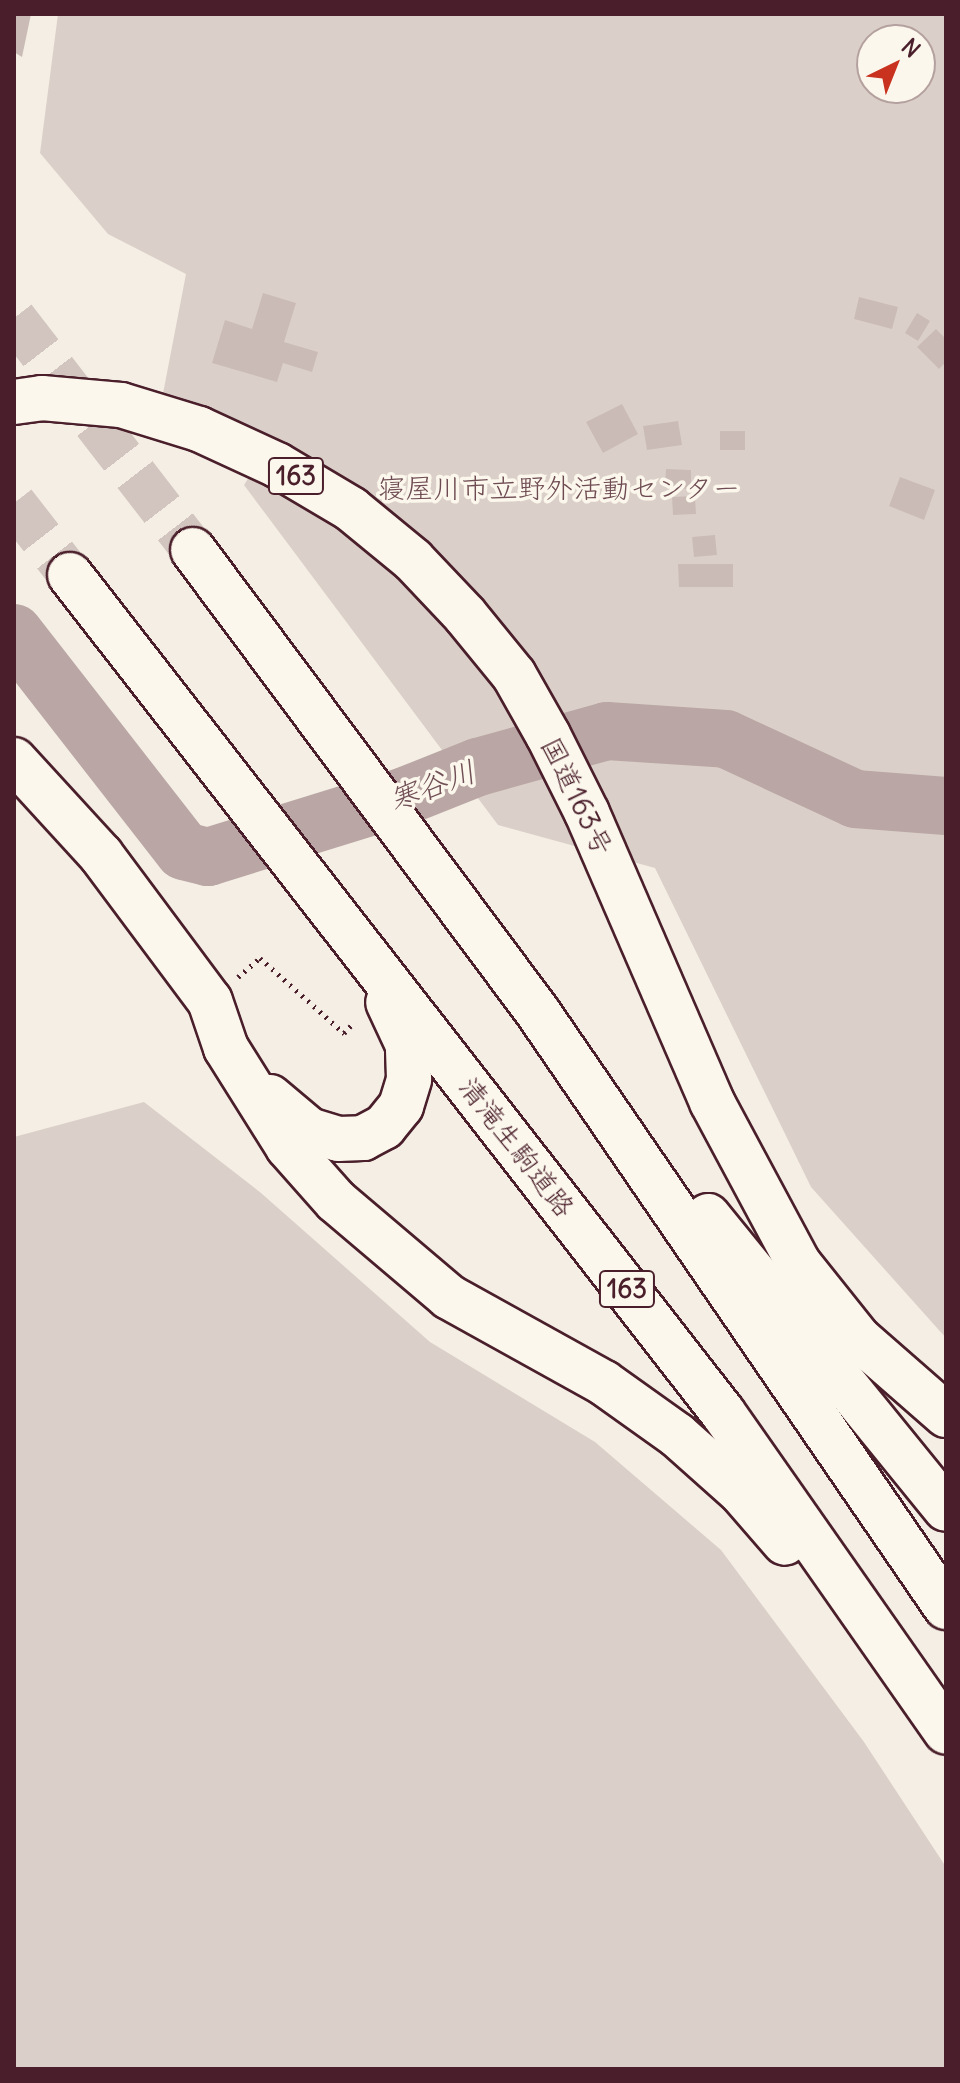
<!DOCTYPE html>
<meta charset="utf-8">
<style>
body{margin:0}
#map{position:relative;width:960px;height:2083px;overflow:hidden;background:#f4eee4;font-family:Delius,"Klee One",sans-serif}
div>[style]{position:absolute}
.green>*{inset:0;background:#dbd0c9}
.river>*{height:58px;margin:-29px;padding:0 29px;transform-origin:29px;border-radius:29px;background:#baa7a5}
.building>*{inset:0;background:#cabbb6}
.highway-tunnel>*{height:44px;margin-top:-22px;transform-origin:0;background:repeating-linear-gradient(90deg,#d2c5bf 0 44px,transparent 0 66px)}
.path>*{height:5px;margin-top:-2.5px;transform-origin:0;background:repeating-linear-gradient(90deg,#4a1f2b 0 2px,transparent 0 8px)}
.roads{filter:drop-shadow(2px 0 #4a1f2b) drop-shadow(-2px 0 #4a1f2b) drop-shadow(0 2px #4a1f2b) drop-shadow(0 -2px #4a1f2b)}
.highway>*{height:44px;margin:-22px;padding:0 22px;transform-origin:22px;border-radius:22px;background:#fbf7ec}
span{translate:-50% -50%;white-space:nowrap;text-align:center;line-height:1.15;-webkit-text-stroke:7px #fbf7ec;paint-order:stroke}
.shield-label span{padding:2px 6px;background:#fbf7ec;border:2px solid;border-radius:6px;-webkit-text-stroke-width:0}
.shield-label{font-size:26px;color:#4a1f2b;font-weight:700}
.park-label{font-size:28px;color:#6e4b52}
.street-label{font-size:28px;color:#4a1f2b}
.water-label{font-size:30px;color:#714f56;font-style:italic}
.frame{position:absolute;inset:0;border:16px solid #4a1f2b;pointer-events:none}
.north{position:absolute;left:856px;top:24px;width:80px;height:80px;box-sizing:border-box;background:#fbf7ec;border:2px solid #b4a19f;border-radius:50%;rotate:43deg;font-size:22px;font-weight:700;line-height:32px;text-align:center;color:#4a1f2b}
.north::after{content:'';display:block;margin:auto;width:28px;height:36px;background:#c8321e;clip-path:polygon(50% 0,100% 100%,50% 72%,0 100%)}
</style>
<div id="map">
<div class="green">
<div style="clip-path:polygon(evenodd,58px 14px,946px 14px,946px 1338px,811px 1187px,655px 868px,498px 825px,244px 485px,274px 438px,161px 404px,186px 274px,108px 234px,40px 153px,58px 14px,872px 40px,920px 40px,920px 88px,872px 88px,872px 40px)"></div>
<div style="clip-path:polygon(144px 1102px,261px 1193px,430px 1342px,595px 1442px,721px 1550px,864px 1742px,946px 1867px,946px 2069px,14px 2069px,14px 1137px)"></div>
</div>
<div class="river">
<div style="left:14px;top:633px;width:276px;rotate:52.1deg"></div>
<div style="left:184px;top:851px;width:25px;rotate:14deg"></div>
<div style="left:208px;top:857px;width:206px;rotate:-17.2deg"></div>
<div style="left:405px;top:796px;width:79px;rotate:-21.7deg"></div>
<div style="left:478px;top:767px;width:134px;rotate:-15.6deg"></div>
<div style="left:607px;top:731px;width:119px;rotate:3.8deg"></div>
<div style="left:726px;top:739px;width:142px;rotate:24.9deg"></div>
<div style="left:855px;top:799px;width:91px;rotate:4.4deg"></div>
</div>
<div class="building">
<div style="clip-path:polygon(14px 14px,31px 14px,22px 57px,14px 52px)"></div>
<div style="clip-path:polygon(263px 293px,296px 303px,284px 342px,318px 352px,312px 372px,283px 363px,277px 382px,212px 363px,225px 320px,252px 329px)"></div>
<div style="clip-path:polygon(859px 297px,898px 307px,892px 329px,854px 319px)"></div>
<div style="clip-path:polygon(917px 313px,930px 321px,918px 341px,905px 333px)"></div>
<div style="clip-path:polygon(936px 329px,946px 339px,946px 362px,939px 369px,917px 347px)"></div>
<div style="clip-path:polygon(622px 404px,638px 434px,603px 453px,586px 422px)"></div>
<div style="clip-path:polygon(678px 421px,682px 445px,647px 450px,643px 426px)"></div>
<div style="clip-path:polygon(720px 431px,745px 431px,745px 450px,720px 450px)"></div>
<div style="clip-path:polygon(666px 469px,691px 470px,691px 489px,665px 488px)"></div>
<div style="clip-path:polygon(900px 477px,935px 490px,924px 520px,889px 506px)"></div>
<div style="clip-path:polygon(695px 496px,696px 514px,673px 515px,672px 497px)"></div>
<div style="clip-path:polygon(715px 535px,717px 555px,694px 557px,692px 537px)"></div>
<div style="clip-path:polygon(678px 564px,733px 564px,733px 587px,679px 587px)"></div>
</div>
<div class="highway-tunnel">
<div style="left:14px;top:318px;width:293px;rotate:52.3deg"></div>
<div style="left:14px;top:503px;width:91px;rotate:52.1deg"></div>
</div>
<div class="path">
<div style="left:238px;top:977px;width:29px;rotate:-41deg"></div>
<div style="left:260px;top:958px;width:113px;rotate:41.8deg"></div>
<div style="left:344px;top:1033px;width:16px;rotate:-47deg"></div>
</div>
<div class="roads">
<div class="highway">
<div style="left:14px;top:402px;width:28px;rotate:-8deg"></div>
<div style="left:42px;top:398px;width:79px;rotate:5.1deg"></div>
<div style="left:121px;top:405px;width:82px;rotate:17.1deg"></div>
<div style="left:199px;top:429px;width:86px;rotate:24.8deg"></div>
<div style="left:277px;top:465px;width:86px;rotate:30.7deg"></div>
<div style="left:351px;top:509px;width:80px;rotate:39.4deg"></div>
<div style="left:413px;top:560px;width:76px;rotate:46.6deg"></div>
<div style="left:465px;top:615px;width:77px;rotate:50.8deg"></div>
<div style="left:514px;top:675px;width:69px;rotate:60.5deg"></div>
<div style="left:548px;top:735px;width:87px;rotate:63.4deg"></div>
<div style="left:587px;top:813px;width:315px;rotate:66.6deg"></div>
<div style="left:712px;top:1102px;width:184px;rotate:61.8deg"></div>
<div style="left:799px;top:1264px;width:95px;rotate:51.4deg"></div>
<div style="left:858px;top:1338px;width:117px;rotate:41.2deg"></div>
<div style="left:193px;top:550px;width:575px;rotate:53.27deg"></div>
<div style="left:537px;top:1011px;width:723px;rotate:55.54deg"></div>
<div style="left:70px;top:575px;width:1062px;rotate:52.07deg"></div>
<div style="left:723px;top:1413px;width:389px;rotate:55deg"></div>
<div style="left:14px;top:760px;width:129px;rotate:47.5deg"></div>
<div style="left:101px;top:855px;width:182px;rotate:53.3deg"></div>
<div style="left:210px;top:1001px;width:50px;rotate:71.2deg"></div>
<div style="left:226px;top:1048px;width:117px;rotate:57.9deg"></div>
<div style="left:288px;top:1147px;width:72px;rotate:48.4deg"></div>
<div style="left:336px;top:1201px;width:148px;rotate:40.3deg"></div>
<div style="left:449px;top:1297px;width:177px;rotate:29deg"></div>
<div style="left:604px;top:1383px;width:90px;rotate:35.5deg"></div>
<div style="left:677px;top:1435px;width:86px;rotate:41.7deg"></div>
<div style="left:741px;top:1492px;width:67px;rotate:49.2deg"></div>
<div style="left:270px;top:1097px;width:51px;rotate:40.2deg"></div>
<div style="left:309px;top:1130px;width:30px;rotate:17deg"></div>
<div style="left:338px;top:1139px;width:25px;rotate:-2deg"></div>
<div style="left:363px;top:1138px;width:24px;rotate:-28deg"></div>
<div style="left:384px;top:1127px;width:27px;rotate:-51deg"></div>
<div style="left:401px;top:1106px;width:28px;rotate:-73deg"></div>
<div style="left:409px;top:1079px;width:34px;rotate:-92deg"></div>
<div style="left:408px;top:1045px;width:47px;rotate:-114.9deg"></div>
<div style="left:708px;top:1216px;width:377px;rotate:50.9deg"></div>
</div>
</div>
<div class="shield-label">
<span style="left:296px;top:476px">163</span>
<span style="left:627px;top:1289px">163</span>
</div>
<div class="park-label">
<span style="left:559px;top:488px">寝屋川市立野外活動センター</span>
</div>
<div class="street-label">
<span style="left:577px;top:796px;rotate:64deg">国道163号</span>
<span style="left:517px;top:1147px;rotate:52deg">清滝生駒道路</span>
</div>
<div class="water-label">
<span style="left:432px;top:785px;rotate:-20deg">寒谷川</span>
</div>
<div class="frame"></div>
<div class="north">N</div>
</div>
